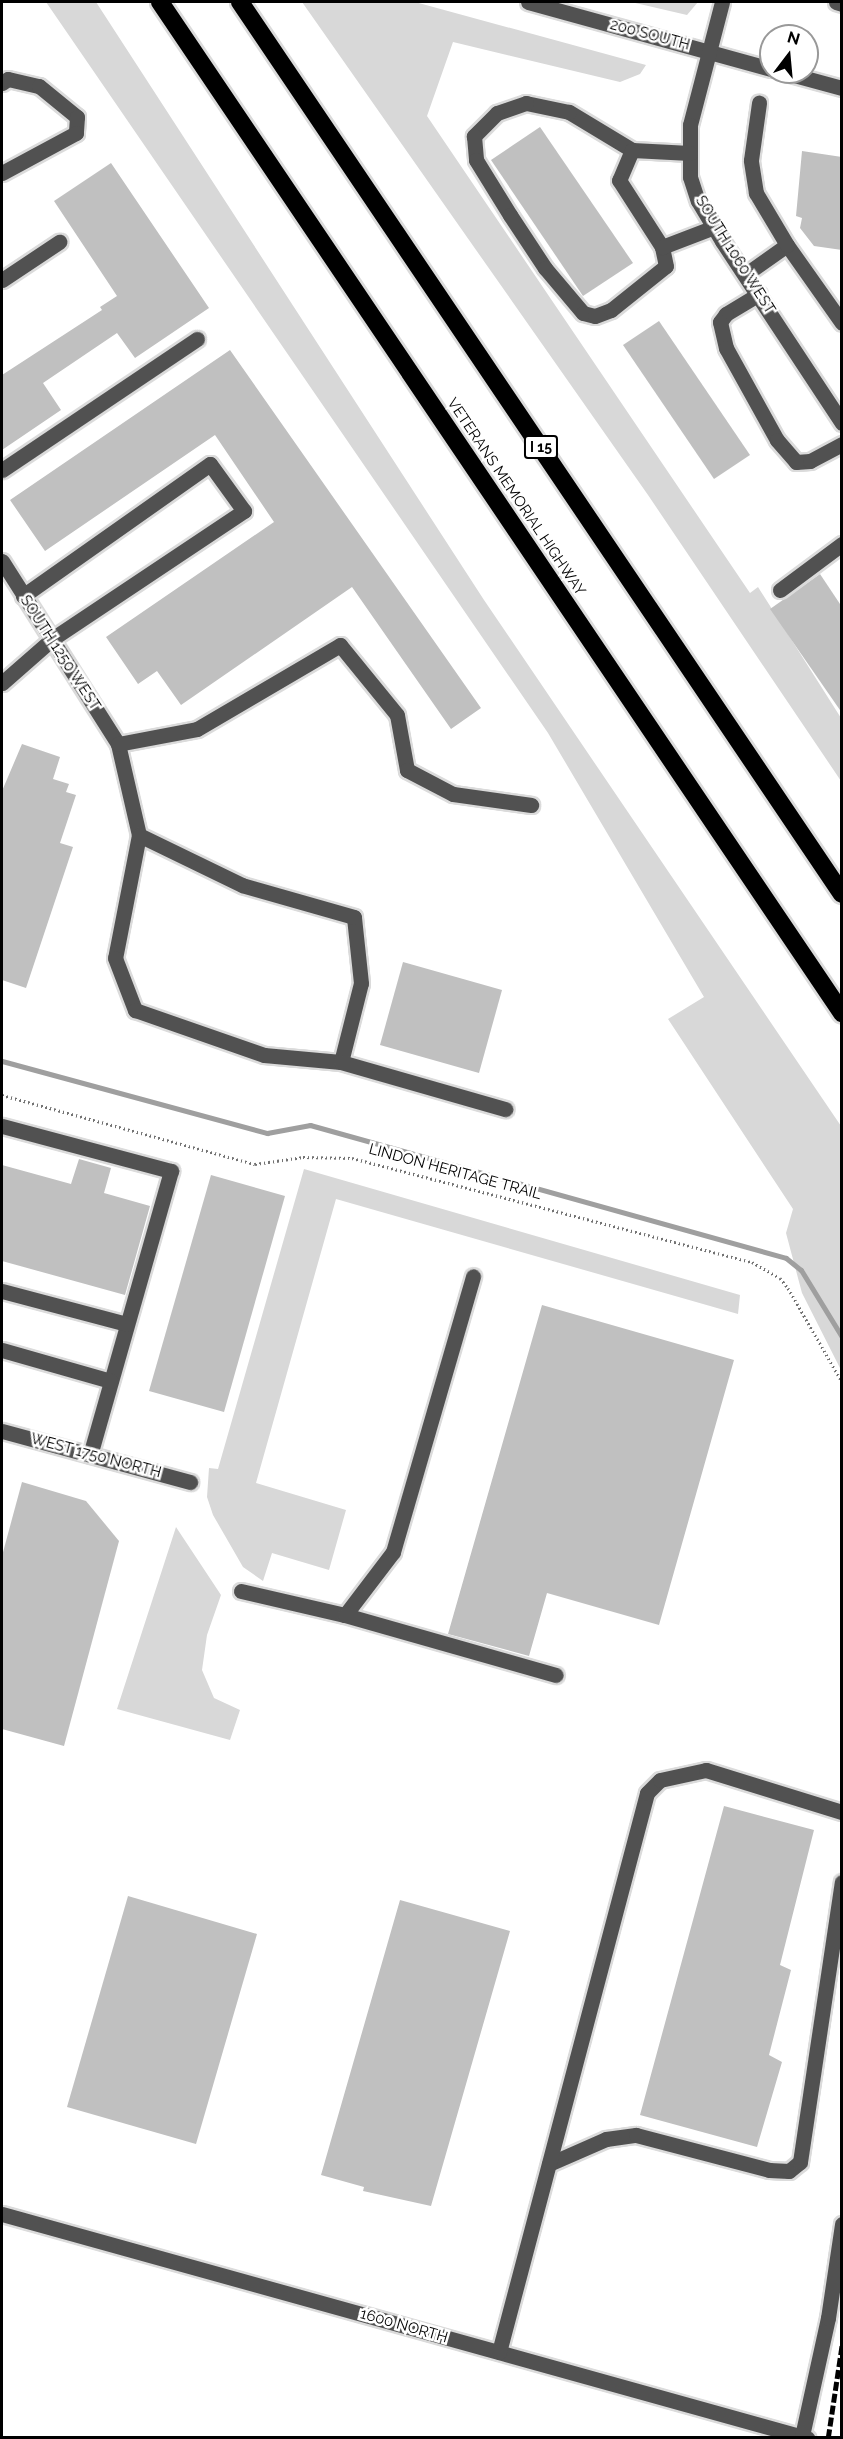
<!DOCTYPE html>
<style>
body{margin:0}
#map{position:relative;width:843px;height:2439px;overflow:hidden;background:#fff;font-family:Raleway,sans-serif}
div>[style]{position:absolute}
.green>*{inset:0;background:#d8d8d8}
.stream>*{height:5px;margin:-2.5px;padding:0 2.5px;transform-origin:2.5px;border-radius:2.5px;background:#9f9f9f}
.building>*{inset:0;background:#c0c0c0}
.path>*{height:3px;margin-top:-1.5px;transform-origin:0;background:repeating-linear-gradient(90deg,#737373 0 1.5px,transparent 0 4.5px)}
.roads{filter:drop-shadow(2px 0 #dbdbdb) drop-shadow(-2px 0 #dbdbdb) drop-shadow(0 2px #dbdbdb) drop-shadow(0 -2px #dbdbdb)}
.minor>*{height:15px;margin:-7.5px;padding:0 7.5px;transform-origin:7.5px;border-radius:7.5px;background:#515151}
.highway>*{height:18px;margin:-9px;padding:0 9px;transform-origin:9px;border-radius:9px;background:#000}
.rail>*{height:4.5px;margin-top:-2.25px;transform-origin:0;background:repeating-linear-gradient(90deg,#000 0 9px,transparent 0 12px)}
span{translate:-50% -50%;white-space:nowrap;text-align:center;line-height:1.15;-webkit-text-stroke:5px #fff;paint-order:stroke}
.shield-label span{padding:2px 4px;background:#fff;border:2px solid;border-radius:4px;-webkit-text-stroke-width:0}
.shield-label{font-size:14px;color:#000;font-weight:700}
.street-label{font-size:15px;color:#000}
.frame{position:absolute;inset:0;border:3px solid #000;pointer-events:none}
.north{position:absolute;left:759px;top:24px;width:60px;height:60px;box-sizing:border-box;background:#fff;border:2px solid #999;border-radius:50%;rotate:16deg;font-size:16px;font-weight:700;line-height:24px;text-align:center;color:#000}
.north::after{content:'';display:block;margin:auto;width:21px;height:27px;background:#000;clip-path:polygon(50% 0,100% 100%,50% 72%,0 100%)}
</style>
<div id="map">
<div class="green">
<div style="clip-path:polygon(46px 2px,96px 2px,484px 600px,841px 1126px,841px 1370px,802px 1293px,786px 1233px,793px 1209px,668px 1019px,704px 997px,548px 733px)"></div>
<div style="clip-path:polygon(302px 2px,415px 2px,646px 65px,640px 74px,620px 82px,453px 42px,427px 116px,750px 593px,758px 587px,841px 718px,841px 781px,648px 495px)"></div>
<div style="clip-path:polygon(631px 2px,698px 2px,687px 15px)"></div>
<div style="clip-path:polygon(304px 1169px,740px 1295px,738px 1314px,336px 1199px,256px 1483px,346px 1510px,329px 1570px,272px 1553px,263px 1581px,243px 1567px,213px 1515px,207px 1497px,209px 1468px,218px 1469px)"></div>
<div style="clip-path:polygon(176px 1527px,221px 1595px,207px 1635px,202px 1670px,214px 1698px,240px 1710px,230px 1740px,117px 1709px)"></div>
</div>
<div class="stream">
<div style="left:2px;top:1061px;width:275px;rotate:15.2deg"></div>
<div style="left:267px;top:1133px;width:44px;rotate:-10.5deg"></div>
<div style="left:310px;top:1125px;width:494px;rotate:15.6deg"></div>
<div style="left:786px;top:1258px;width:19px;rotate:39deg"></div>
<div style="left:801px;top:1270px;width:79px;rotate:58.5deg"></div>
</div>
<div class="building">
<div style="clip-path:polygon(540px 127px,633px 263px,583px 296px,491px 160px)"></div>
<div style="clip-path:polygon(802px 151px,842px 157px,842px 250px,814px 246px,800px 228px,802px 218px,796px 216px)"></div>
<div style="clip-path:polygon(111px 163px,209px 308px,135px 358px,117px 333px,43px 383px,61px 410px,2px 450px,2px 375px,102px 310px,100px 307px,117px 296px,54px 201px)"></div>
<div style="clip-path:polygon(659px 321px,750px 455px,714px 479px,623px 345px)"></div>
<div style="clip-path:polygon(230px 350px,481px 708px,451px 729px,352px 587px,181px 705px,157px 671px,138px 684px,106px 637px,274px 522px,215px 435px,45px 551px,10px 500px)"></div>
<div style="clip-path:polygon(820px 574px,842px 607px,842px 713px,770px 609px)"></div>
<div style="clip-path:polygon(22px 744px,60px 757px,53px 779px,69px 784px,66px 792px,76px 795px,60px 843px,73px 847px,26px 988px,2px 980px,2px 791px)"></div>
<div style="clip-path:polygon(403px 962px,502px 990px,479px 1073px,380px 1045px)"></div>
<div style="clip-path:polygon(79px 1159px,111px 1168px,104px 1193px,150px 1206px,125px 1295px,2px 1261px,2px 1165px,71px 1184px)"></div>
<div style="clip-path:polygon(211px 1175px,285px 1196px,224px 1412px,149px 1391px)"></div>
<div style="clip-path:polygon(542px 1305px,734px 1360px,659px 1625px,547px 1593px,529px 1656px,448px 1634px)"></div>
<div style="clip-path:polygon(22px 1482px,86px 1501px,119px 1541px,64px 1746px,2px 1729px,2px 1556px)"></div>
<div style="clip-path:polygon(724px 1806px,814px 1830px,780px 1965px,791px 1970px,769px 2055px,782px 2062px,757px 2147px,640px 2115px)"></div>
<div style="clip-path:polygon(128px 1896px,257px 1934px,196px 2144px,67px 2107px)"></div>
<div style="clip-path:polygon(400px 1900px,510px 1931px,431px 2206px,363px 2191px,364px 2187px,321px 2175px)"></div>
</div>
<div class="path">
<div style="left:2px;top:1095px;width:262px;rotate:15.3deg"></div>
<div style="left:255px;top:1164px;width:49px;rotate:-8.3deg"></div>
<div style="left:303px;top:1157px;width:49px;rotate:1.2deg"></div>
<div style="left:352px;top:1158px;width:413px;rotate:14.6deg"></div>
<div style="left:752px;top:1262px;width:32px;rotate:30deg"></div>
<div style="left:780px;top:1278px;width:13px;rotate:51deg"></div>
<div style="left:788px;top:1288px;width:108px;rotate:60.1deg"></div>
</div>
<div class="roads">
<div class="minor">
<div style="left:528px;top:2px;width:252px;rotate:15.4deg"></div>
<div style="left:722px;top:2px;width:127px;rotate:104.6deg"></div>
<div style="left:690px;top:125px;width:52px;rotate:90deg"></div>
<div style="left:690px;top:177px;width:25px;rotate:72deg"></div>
<div style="left:698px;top:201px;width:47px;rotate:59deg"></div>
<div style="left:722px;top:241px;width:218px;rotate:56.6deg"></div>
<div style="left:836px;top:2px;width:6px;rotate:18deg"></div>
<div style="left:783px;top:72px;width:61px;rotate:15.2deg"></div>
<div style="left:2px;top:83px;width:7px;rotate:-34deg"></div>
<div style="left:8px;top:79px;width:32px;rotate:13deg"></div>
<div style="left:39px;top:86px;width:49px;rotate:39.2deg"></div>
<div style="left:77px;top:117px;width:16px;rotate:94deg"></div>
<div style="left:76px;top:133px;width:84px;rotate:151.6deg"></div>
<div style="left:632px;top:150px;width:74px;rotate:-148.9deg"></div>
<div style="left:569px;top:112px;width:44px;rotate:-168.2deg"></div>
<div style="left:526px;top:103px;width:31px;rotate:161deg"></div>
<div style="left:497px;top:113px;width:33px;rotate:135deg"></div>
<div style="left:474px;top:136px;width:24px;rotate:85deg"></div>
<div style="left:476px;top:160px;width:65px;rotate:58.3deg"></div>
<div style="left:510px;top:215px;width:64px;rotate:56.6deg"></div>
<div style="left:545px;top:268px;width:59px;rotate:49.8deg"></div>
<div style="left:583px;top:313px;width:12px;rotate:14deg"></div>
<div style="left:595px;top:316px;width:17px;rotate:-21deg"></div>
<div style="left:611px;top:310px;width:70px;rotate:-38.7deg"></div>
<div style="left:666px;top:266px;width:19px;rotate:-102deg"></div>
<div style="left:690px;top:153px;width:58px;rotate:-177deg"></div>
<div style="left:632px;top:150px;width:33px;rotate:113deg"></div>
<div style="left:619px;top:180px;width:80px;rotate:57.3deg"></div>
<div style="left:662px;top:247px;width:56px;rotate:-21deg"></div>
<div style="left:787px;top:245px;width:95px;rotate:54.8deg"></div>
<div style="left:746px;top:274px;width:50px;rotate:-35.3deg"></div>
<div style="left:787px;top:245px;width:61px;rotate:-120.8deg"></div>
<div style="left:756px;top:193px;width:33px;rotate:-99deg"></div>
<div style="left:751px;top:160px;width:58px;rotate:-82deg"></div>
<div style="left:2px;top:280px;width:69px;rotate:-33.7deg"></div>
<div style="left:759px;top:294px;width:39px;rotate:149deg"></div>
<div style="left:726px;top:314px;width:10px;rotate:127deg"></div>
<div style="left:720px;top:322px;width:27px;rotate:77deg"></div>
<div style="left:726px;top:348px;width:105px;rotate:61deg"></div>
<div style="left:777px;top:440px;width:29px;rotate:49deg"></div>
<div style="left:796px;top:462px;width:14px;rotate:-4deg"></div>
<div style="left:810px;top:461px;width:36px;rotate:-28deg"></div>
<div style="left:2px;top:470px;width:235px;rotate:-33.9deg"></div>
<div style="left:2px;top:561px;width:217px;rotate:57.6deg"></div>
<div style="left:118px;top:744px;width:93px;rotate:77deg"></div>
<div style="left:139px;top:835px;width:125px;rotate:101deg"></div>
<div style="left:115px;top:958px;width:56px;rotate:69deg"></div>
<div style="left:135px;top:1010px;width:137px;rotate:19.2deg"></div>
<div style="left:264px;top:1055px;width:77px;rotate:5.2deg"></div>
<div style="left:341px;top:1062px;width:81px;rotate:-75.8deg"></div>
<div style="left:361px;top:983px;width:66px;rotate:-96.1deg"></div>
<div style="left:354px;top:917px;width:116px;rotate:-164.1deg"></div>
<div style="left:242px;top:885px;width:114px;rotate:-154.1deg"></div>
<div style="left:780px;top:590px;width:77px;rotate:-36.6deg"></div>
<div style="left:2px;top:683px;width:67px;rotate:-41.3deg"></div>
<div style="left:52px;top:639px;width:231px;rotate:-33.7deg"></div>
<div style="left:244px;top:511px;width:58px;rotate:-125.9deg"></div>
<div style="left:210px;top:464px;width:229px;rotate:144.8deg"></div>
<div style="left:118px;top:744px;width:80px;rotate:-10.8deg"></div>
<div style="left:197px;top:729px;width:166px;rotate:-30.4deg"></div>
<div style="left:340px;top:645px;width:90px;rotate:50.8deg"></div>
<div style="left:397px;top:715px;width:56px;rotate:79.7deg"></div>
<div style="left:407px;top:770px;width:52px;rotate:27.6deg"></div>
<div style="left:453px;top:794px;width:79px;rotate:8deg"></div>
<div style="left:341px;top:1062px;width:171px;rotate:16deg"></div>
<div style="left:2px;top:1126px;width:175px;rotate:14.9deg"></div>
<div style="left:171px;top:1171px;width:295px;rotate:105.9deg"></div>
<div style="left:2px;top:1291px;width:129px;rotate:14.8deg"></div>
<div style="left:2px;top:1350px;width:113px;rotate:15.9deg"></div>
<div style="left:2px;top:1431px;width:195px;rotate:15.2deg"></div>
<div style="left:241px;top:1591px;width:107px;rotate:13deg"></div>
<div style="left:345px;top:1615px;width:79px;rotate:-52.7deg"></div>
<div style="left:393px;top:1552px;width:287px;rotate:-73.8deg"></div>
<div style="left:345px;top:1615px;width:219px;rotate:15.9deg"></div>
<div style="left:549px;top:2164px;width:62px;rotate:-23.7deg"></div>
<div style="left:606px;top:2139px;width:30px;rotate:-8deg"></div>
<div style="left:636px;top:2135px;width:138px;rotate:14.7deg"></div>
<div style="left:769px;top:2170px;width:20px;rotate:3deg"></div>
<div style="left:789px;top:2171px;width:14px;rotate:-39deg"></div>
<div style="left:800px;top:2162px;width:283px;rotate:-81.5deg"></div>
<div style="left:2px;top:2214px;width:836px;rotate:15.55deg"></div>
<div style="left:499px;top:2352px;width:578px;rotate:-75.17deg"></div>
<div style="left:647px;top:1793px;width:18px;rotate:-45deg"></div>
<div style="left:660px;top:1780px;width:47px;rotate:-12.3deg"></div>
<div style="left:706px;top:1770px;width:142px;rotate:17.2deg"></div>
<div style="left:802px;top:2436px;width:121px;rotate:-77.6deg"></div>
<div style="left:828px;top:2318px;width:95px;rotate:-81.5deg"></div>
</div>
<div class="highway">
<div style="left:160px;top:2px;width:1220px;rotate:56deg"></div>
<div style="left:240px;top:2px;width:1076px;rotate:55.99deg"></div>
</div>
</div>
<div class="rail">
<div style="left:828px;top:2438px;width:95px;rotate:-81.5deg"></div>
</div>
<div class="shield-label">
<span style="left:541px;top:447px">I 15</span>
</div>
<div class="street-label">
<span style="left:650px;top:35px;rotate:15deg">200 SOUTH</span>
<span style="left:735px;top:255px;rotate:58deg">SOUTH 1060 WEST</span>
<span style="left:516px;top:497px;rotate:56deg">VETERANS MEMORIAL HIGHWAY</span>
<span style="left:60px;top:653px;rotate:57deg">SOUTH 1250 WEST</span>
<span style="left:455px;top:1172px;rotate:15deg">LINDON HERITAGE TRAIL</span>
<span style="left:96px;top:1456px;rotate:15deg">WEST 1750 NORTH</span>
<span style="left:404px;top:2326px;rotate:16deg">1600 NORTH</span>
</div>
<div class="frame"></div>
<div class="north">N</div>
</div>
